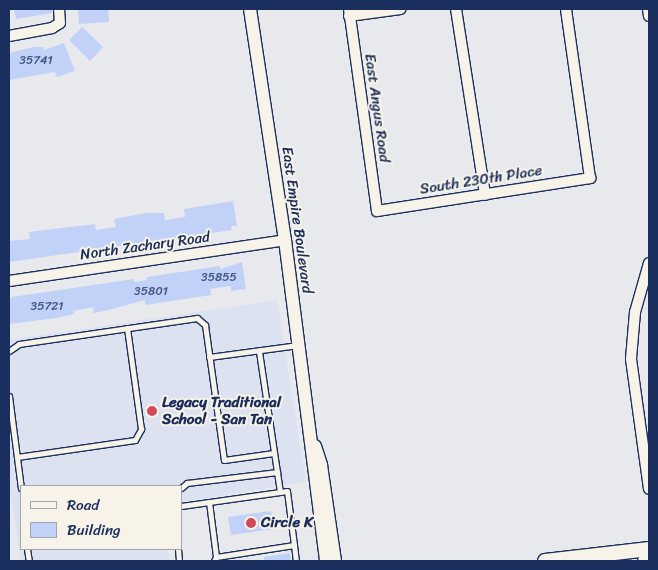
<!DOCTYPE html>
<style>
body{margin:0}
#map{position:relative;width:658px;height:570px;overflow:hidden;background:#e7e9ec;font-family:Sriracha,sans-serif}
div>[style]{position:absolute}
.built>*{inset:0;background:#dce2ef}
.building>*{inset:0;background:#c2d1f7}
.roads{filter:drop-shadow(1px 0 #1b2f5e) drop-shadow(-1px 0 #1b2f5e) drop-shadow(0 1px #1b2f5e) drop-shadow(0 -1px #1b2f5e)}
.service>*{height:5px;margin:-2.5px;padding:0 2.5px;transform-origin:2.5px;border-radius:2.5px;background:#f7f3e8}
.minor>*{height:10px;margin:-5px;padding:0 5px;transform-origin:5px;border-radius:5px;background:#f7f3e8}
.tertiary>*{height:12px;margin:-6px;padding:0 6px;transform-origin:6px;border-radius:6px;background:#f7f3e8}
.secondary>*{height:14px;margin:-7px;padding:0 7px;transform-origin:7px;border-radius:7px;background:#f7f3e8}
.dots>*{width:14px;height:14px;translate:-50% -50%;box-sizing:border-box;border:2px solid #f7f3e8;border-radius:50%}
span{translate:-50% -50%;white-space:nowrap;text-align:center;line-height:1.15;-webkit-text-stroke:4px #f7f3e8;paint-order:stroke}
.number-label{font-size:12px;color:#455884}
.number-label span{-webkit-text-stroke-width:0}
.street-label{font-size:15px;color:#1b2f5e}
.poi-label{font-size:15px;color:#1b2f5e;font-weight:700}
.left{translate:0 -50%;text-align:left}
.frame{position:absolute;inset:0;border:10px solid #1b2f5e;pointer-events:none}
.legend{position:absolute;left:20px;top:485px;width:162px;height:65px;box-sizing:border-box;background:#f7f3e8;border:1px solid #9fa5b1;margin:0;padding:6px 9px;list-style:none;font-size:15px;color:#1b2f5e}
.legend li{display:flex;align-items:center;gap:10px;height:25px}
.legend b{width:25px;border:1px solid #9fa5b1}
</style>
<div id="map">
<div class="built">
<div style="clip-path:polygon(277px 300px,306px 482px,181px 502px,181px 486px,21px 486px,21px 549px,167px 549px,169px 561px,21px 561px,9px 485px,9px 340px)"></div>
</div>
<div class="building">
<div style="clip-path:polygon(14px 9px,52px 9px,52px 13px,16px 19px)"></div>
<div style="clip-path:polygon(78px 9px,108px 9px,109px 22px,79px 24px)"></div>
<div style="clip-path:polygon(82px 27px,103px 47px,90px 61px,69px 40px)"></div>
<div style="clip-path:polygon(64px 43px,75px 71px,57px 77px,55px 72px,9px 80px,9px 53px,34px 47px,43px 47px,44px 50px)"></div>
<div style="clip-path:polygon(233px 201px,237px 226px,231px 226px,232px 230px,9px 262px,9px 241px,30px 239px,29px 232px,95px 224px,96px 230px,116px 227px,114px 219px,146px 213px,164px 213px,165px 220px,185px 217px,184px 209px)"></div>
<div style="clip-path:polygon(242px 262px,246px 289px,231px 291px,231px 286px,210px 289px,211px 295px,145px 305px,145px 300px,108px 310px,94px 313px,93px 307px,73px 311px,74px 314px,57px 318px,9px 324px,9px 300px,12px 297px,134px 279px,134px 282px,147px 280px,147px 277px,220px 266px,220px 269px)"></div>
<div style="clip-path:polygon(271px 511px,274px 529px,231px 535px,228px 517px)"></div>
<div style="clip-path:polygon(290px 553px,291px 561px,264px 561px,264px 557px)"></div>
</div>
<div class="roads">
<div class="service">
<div style="left:9px;top:351px;width:12px;rotate:-35deg"></div>
<div style="left:19px;top:344px;width:180px;rotate:-8.3deg"></div>
<div style="left:197px;top:318px;width:11px;rotate:41deg"></div>
<div style="left:205px;top:325px;width:136px;rotate:82deg"></div>
<div style="left:224px;top:460px;width:50px;rotate:-8deg"></div>
<div style="left:209px;top:357px;width:90px;rotate:-7.7deg"></div>
<div style="left:9px;top:396px;width:93px;rotate:82.6deg"></div>
<div style="left:17px;top:457px;width:119px;rotate:-8.2deg"></div>
<div style="left:135px;top:440px;width:13px;rotate:-61deg"></div>
<div style="left:141px;top:429px;width:102px;rotate:-97.9deg"></div>
<div style="left:181px;top:488px;width:8px;rotate:-40deg"></div>
<div style="left:187px;top:483px;width:91px;rotate:-7deg"></div>
<div style="left:209px;top:502px;width:55px;rotate:82.7deg"></div>
<div style="left:181px;top:506px;width:100px;rotate:-8deg"></div>
<div style="left:294px;top:545px;width:16px;rotate:83deg"></div>
<div style="left:27px;top:549px;width:12px;rotate:81deg"></div>
<div style="left:178px;top:549px;width:12px;rotate:85deg"></div>
<div style="left:214px;top:561px;width:4px;rotate:-63deg"></div>
<div style="left:216px;top:557px;width:79px;rotate:-8.7deg"></div>
<div style="left:294px;top:545px;width:54px;rotate:-97.4deg"></div>
<div style="left:287px;top:491px;width:7px;rotate:172deg"></div>
<div style="left:280px;top:492px;width:143px;rotate:-98.5deg"></div>
</div>
<div class="minor">
<div style="left:349px;top:9px;width:204px;rotate:82.1deg"></div>
<div style="left:377px;top:211px;width:216px;rotate:-8.8deg"></div>
<div style="left:590px;top:178px;width:171px;rotate:-98.1deg"></div>
<div style="left:456px;top:9px;width:188px;rotate:81.1deg"></div>
<div style="left:648px;top:9px;width:7px;rotate:82deg"></div>
<div style="left:349px;top:16px;width:52px;rotate:-7.7deg"></div>
<div style="left:9px;top:36px;width:44px;rotate:-10.5deg"></div>
<div style="left:52px;top:28px;width:9px;rotate:-32deg"></div>
<div style="left:60px;top:23px;width:14px;rotate:-94deg"></div>
<div style="left:649px;top:263px;width:51px;rotate:105.9deg"></div>
<div style="left:635px;top:312px;width:47px;rotate:94.9deg"></div>
<div style="left:631px;top:359px;width:131px;rotate:82.1deg"></div>
<div style="left:9px;top:281px;width:279px;rotate:-8.4deg"></div>
</div>
<div class="tertiary">
<div style="left:250px;top:9px;width:234px;rotate:81.4deg"></div>
<div style="left:285px;top:240px;width:324px;rotate:82.7deg"></div>
<div style="left:315px;top:446px;width:20px;rotate:72deg"></div>
<div style="left:321px;top:465px;width:97px;rotate:81.7deg"></div>
</div>
<div class="secondary">
<div style="left:545px;top:561px;width:105px;rotate:-6.6deg"></div>
<div style="left:645px;top:561px;width:4px"></div>
</div>
</div>
<div class="dots">
<div style="left:152px;top:411px;background:#d1495b"></div>
<div style="left:251px;top:523px;background:#d1495b"></div>
</div>
<div class="number-label">
<span style="left:36px;top:61px">35741</span>
<span style="left:219px;top:278px">35855</span>
<span style="left:151px;top:292px">35801</span>
<span style="left:47px;top:307px">35721</span>
</div>
<div class="street-label">
<span style="left:377px;top:108px;rotate:82deg">East Angus Road</span>
<span style="left:481px;top:180px;rotate:-9deg">South 230th Place</span>
<span style="left:297px;top:220px;rotate:82deg">East Empire Boulevard</span>
<span style="left:145px;top:246px;rotate:-8deg">North Zachary Road</span>
</div>
<div class="poi-label">
<span class="left" style="left:162px;top:411px">Legacy Traditional<br>School - San Tan</span>
<span class="left" style="left:261px;top:523px">Circle K</span>
</div>
<div class="frame"></div>
<ul class="legend">
<li><b style="height:6px;background:#f7f3e8"></b>Road</li>
<li><b style="height:14px;background:#c2d1f7"></b>Building</li>
</ul>
</div>
